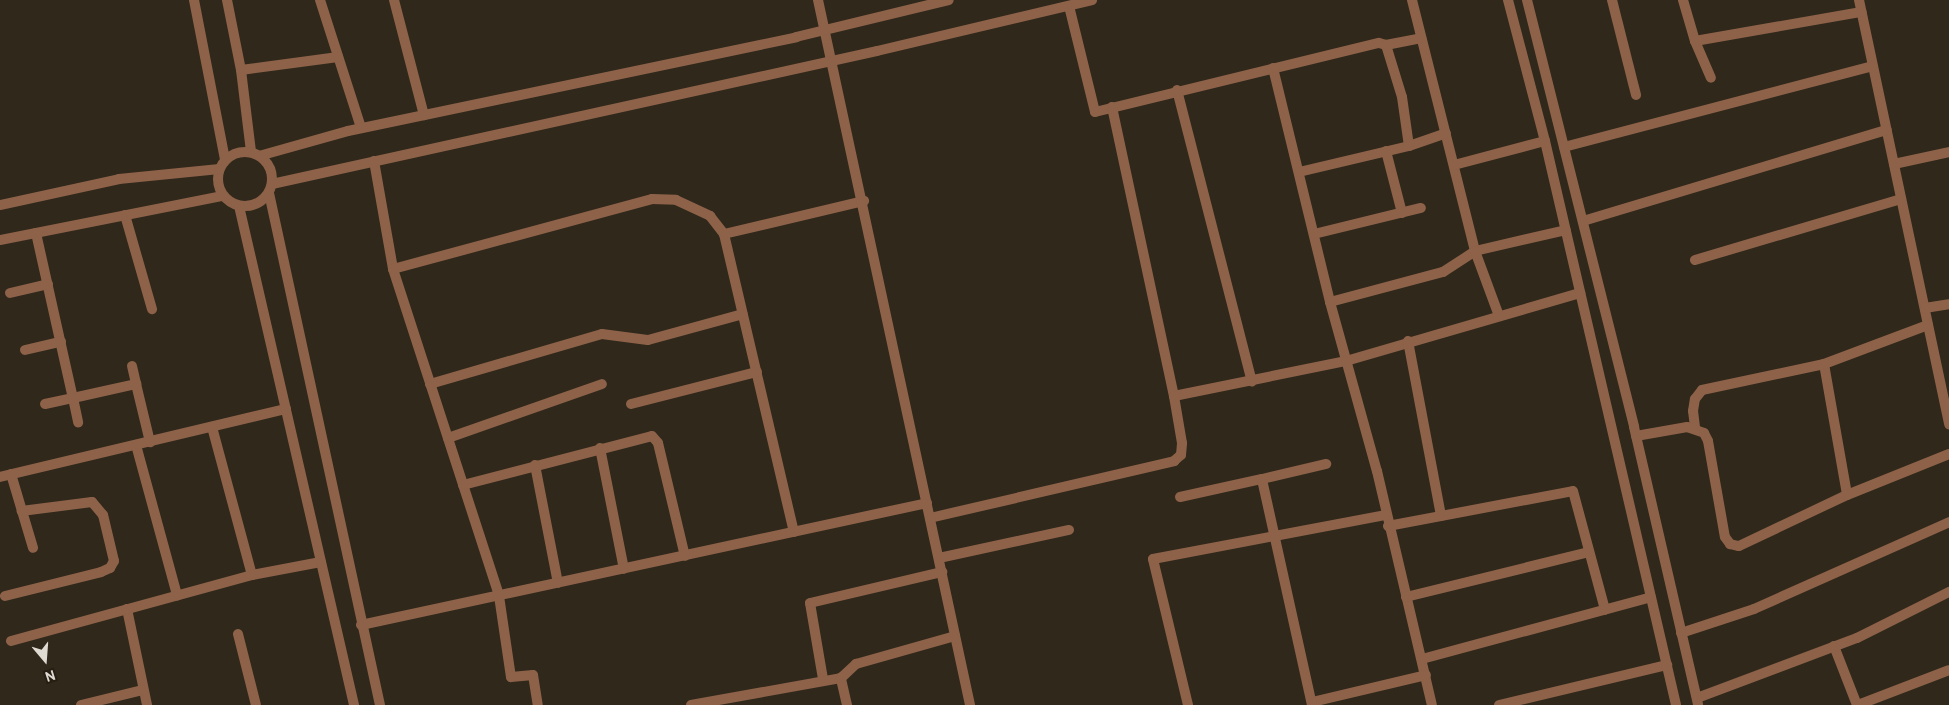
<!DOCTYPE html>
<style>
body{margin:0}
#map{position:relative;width:1949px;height:705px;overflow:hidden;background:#30281b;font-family:Overpass,sans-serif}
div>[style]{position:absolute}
.minor>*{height:10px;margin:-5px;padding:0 5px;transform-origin:5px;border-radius:5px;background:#8d6249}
.tertiary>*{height:10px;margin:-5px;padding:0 5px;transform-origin:5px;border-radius:5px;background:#8d6249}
.tertiary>.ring{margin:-5px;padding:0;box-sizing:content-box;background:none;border:10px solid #8d6249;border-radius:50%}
span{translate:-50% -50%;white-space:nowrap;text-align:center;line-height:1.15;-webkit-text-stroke:4px #271e12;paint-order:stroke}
.north{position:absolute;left:20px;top:635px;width:50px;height:50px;-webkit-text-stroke:4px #271e12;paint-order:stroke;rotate:162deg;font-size:14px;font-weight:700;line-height:20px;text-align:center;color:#dfdad2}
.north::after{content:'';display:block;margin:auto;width:18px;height:22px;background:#dfdad2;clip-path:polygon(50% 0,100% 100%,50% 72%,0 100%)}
</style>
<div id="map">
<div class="minor">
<div style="left:320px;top:0;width:134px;rotate:72.2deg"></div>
<div style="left:394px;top:0;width:119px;rotate:75.4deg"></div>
<div style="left:1412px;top:0;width:259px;rotate:75.9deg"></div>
<div style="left:1475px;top:251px;width:93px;rotate:-13deg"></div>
<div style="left:1612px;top:0;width:98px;rotate:75.8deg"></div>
<div style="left:1683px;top:0;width:43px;rotate:73.7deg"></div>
<div style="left:1695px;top:41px;width:40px;rotate:66.6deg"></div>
<div style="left:1859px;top:0;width:434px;rotate:78deg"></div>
<div style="left:1069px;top:6px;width:109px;rotate:76.2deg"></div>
<div style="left:1095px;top:112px;width:292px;rotate:-13.7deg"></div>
<div style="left:1379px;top:43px;width:7px;rotate:16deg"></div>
<div style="left:1386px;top:45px;width:54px;rotate:72.9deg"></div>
<div style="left:1402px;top:97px;width:49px;rotate:81.9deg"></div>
<div style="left:1695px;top:41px;width:169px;rotate:-9.9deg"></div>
<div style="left:1386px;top:45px;width:36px;rotate:-11deg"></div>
<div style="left:1273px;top:68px;width:241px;rotate:76.3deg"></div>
<div style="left:1330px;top:302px;width:175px;rotate:74.5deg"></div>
<div style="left:1377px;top:471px;width:240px;rotate:76.8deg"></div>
<div style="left:241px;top:70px;width:98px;rotate:-7.6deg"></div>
<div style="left:1177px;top:90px;width:301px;rotate:75.6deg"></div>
<div style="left:1112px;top:107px;width:296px;rotate:77.9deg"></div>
<div style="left:1174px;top:396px;width:176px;rotate:-11.5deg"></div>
<div style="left:1346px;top:361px;width:244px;rotate:-16.2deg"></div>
<div style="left:1564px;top:147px;width:319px;rotate:-14.7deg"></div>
<div style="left:1386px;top:151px;width:64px;rotate:75.5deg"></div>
<div style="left:374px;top:161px;width:110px;rotate:80deg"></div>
<div style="left:393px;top:269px;width:344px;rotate:72deg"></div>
<div style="left:499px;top:596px;width:82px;rotate:81.6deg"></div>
<div style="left:511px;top:677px;width:22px;rotate:-5deg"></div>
<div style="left:533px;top:675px;width:30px;rotate:81deg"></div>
<div style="left:1894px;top:164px;width:56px;rotate:-12.3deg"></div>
<div style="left:1454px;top:165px;width:94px;rotate:-14.8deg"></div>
<div style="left:1299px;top:172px;width:113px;rotate:-13.3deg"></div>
<div style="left:1409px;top:146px;width:39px;rotate:-19deg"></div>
<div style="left:125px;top:215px;width:98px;rotate:74deg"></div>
<div style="left:1583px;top:221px;width:317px;rotate:-16.7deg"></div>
<div style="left:36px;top:233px;width:169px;rotate:77.4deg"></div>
<div style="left:73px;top:398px;width:65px;rotate:-12.5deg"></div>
<div style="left:136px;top:384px;width:60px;rotate:76.4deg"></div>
<div style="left:724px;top:234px;width:144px;rotate:-13.3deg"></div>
<div style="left:1314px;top:234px;width:110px;rotate:-13.7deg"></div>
<div style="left:1695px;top:260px;width:215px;rotate:-16.5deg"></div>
<div style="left:393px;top:269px;width:268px;rotate:-15.1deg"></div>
<div style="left:652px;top:199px;width:24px;rotate:2deg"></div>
<div style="left:676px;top:200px;width:38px;rotate:25deg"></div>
<div style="left:710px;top:216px;width:23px;rotate:52deg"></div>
<div style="left:724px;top:234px;width:306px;rotate:76.8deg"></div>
<div style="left:10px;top:293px;width:39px;rotate:-13deg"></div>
<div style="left:1330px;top:302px;width:117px;rotate:-14.9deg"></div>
<div style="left:1443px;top:272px;width:38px;rotate:-33deg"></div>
<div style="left:1475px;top:251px;width:69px;rotate:69.7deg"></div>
<div style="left:1925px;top:308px;width:24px;rotate:-9deg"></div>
<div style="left:1408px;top:341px;width:178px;rotate:79.3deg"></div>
<div style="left:25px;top:350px;width:37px;rotate:-13deg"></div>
<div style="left:1824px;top:364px;width:133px;rotate:80deg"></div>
<div style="left:132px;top:366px;width:18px;rotate:77deg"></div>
<div style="left:430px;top:384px;width:179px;rotate:-16.2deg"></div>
<div style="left:602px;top:334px;width:46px;rotate:7.4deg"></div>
<div style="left:648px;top:340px;width:98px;rotate:-15.3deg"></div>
<div style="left:45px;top:404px;width:29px;rotate:-12deg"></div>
<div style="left:73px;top:398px;width:25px;rotate:78deg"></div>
<div style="left:631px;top:404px;width:130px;rotate:-14.3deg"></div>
<div style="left:212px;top:427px;width:153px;rotate:74.9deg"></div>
<div style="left:1695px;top:427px;width:16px;rotate:-97deg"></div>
<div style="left:1693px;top:411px;width:12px;rotate:-81deg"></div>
<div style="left:1695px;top:399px;width:11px;rotate:-52deg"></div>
<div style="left:1702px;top:390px;width:125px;rotate:-12deg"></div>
<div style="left:1824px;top:364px;width:111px;rotate:-20.6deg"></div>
<div style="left:1636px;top:436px;width:52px;rotate:-10deg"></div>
<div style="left:1687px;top:427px;width:18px;rotate:19deg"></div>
<div style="left:1704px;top:433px;width:9px;rotate:63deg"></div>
<div style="left:1708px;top:441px;width:97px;rotate:80deg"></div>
<div style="left:1725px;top:537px;width:9px;rotate:54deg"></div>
<div style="left:1730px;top:544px;width:9px;rotate:13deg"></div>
<div style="left:1739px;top:546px;width:119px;rotate:-25.3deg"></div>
<div style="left:1847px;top:495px;width:110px;rotate:-21.9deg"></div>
<div style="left:448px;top:438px;width:163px;rotate:-19.3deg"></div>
<div style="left:136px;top:445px;width:156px;rotate:74.7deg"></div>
<div style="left:600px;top:448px;width:123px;rotate:78.8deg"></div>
<div style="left:535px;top:465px;width:120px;rotate:79deg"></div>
<div style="left:11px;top:474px;width:77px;rotate:73.4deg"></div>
<div style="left:0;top:477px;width:294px;rotate:-13.4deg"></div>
<div style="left:463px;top:485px;width:195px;rotate:-14.5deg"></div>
<div style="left:652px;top:436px;width:9px;rotate:49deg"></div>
<div style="left:658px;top:443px;width:116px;rotate:76.6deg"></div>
<div style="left:1180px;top:497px;width:84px;rotate:-12.4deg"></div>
<div style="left:930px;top:518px;width:251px;rotate:-13.1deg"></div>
<div style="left:1174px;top:461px;width:9px;rotate:-41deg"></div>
<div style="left:1181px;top:455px;width:12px;rotate:-85deg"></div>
<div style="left:1182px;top:443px;width:48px;rotate:-99.7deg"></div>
<div style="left:1388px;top:526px;width:188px;rotate:-10.7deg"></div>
<div style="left:1573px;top:491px;width:123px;rotate:74.9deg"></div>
<div style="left:939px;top:558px;width:133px;rotate:-12.2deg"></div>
<div style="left:5px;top:596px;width:99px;rotate:-14deg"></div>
<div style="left:101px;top:572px;width:10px;rotate:-24deg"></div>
<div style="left:110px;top:568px;width:8px;rotate:-60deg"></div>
<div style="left:114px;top:561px;width:47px;rotate:-103.4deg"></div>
<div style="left:103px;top:515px;width:17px;rotate:-130deg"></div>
<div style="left:92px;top:502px;width:71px;rotate:172.7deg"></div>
<div style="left:1406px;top:597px;width:188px;rotate:-13.8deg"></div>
<div style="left:127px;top:609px;width:98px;rotate:78.2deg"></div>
<div style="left:361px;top:625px;width:579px;rotate:-12.16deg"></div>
<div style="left:1681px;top:633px;width:77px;rotate:-18.2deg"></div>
<div style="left:1754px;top:609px;width:214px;rotate:-24deg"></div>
<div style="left:238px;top:634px;width:73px;rotate:75.8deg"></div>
<div style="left:11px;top:641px;width:250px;rotate:-15.3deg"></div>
<div style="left:252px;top:575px;width:70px;rotate:-10.7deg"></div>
<div style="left:1834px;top:646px;width:63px;rotate:68.7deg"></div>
<div style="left:1422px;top:659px;width:237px;rotate:-15.1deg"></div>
<div style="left:823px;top:679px;width:77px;rotate:-99.7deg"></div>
<div style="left:810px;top:603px;width:136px;rotate:-13.2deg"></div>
<div style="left:1697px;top:698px;width:171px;rotate:-20.6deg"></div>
<div style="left:1857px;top:638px;width:103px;rotate:-26.6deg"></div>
<div style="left:1312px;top:702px;width:117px;rotate:-13.3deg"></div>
<div style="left:81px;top:705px;width:64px;rotate:-13.6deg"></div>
<div style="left:691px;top:705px;width:152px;rotate:-10.2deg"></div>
<div style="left:847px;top:705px;width:28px;rotate:-103deg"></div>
<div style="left:841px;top:678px;width:21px;rotate:-43deg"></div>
<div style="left:856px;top:664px;width:103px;rotate:-15.8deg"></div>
<div style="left:1188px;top:705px;width:150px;rotate:-103.5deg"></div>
<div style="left:1153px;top:559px;width:236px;rotate:-10.7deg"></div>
<div style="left:1312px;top:705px;width:231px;rotate:-102.5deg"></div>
<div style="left:1262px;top:479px;width:66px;rotate:-13.2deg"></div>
<div style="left:1499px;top:705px;width:173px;rotate:-13.4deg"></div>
<div style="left:1858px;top:705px;width:97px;rotate:-21deg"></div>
</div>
<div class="tertiary">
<div style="left:194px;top:0;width:163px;rotate:79deg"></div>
<div style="left:227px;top:0;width:71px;rotate:78.7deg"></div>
<div style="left:241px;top:70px;width:83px;rotate:83deg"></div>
<div style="left:818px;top:0;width:721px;rotate:77.83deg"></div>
<div style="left:1508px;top:0;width:146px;rotate:75.3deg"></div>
<div style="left:1545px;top:141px;width:579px;rotate:76.92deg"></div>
<div style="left:1527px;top:0;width:440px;rotate:75.9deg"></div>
<div style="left:1634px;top:427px;width:285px;rotate:77deg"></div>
<div class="ring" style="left:218px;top:152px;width:44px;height:44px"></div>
<div style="left:259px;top:156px;width:92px;rotate:-15.7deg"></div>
<div style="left:348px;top:131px;width:458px;rotate:-11.8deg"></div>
<div style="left:796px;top:37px;width:157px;rotate:-13.6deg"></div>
<div style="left:272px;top:184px;width:619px;rotate:-12.4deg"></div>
<div style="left:877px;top:51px;width:221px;rotate:-13.3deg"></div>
<div style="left:269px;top:193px;width:524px;rotate:77.77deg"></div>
<div style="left:0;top:205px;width:122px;rotate:-12.3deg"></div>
<div style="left:119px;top:179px;width:101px;rotate:-5.7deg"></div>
<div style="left:239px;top:206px;width:512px;rotate:77.02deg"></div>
<div style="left:0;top:240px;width:227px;rotate:-11.2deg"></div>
</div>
<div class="north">N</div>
</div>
